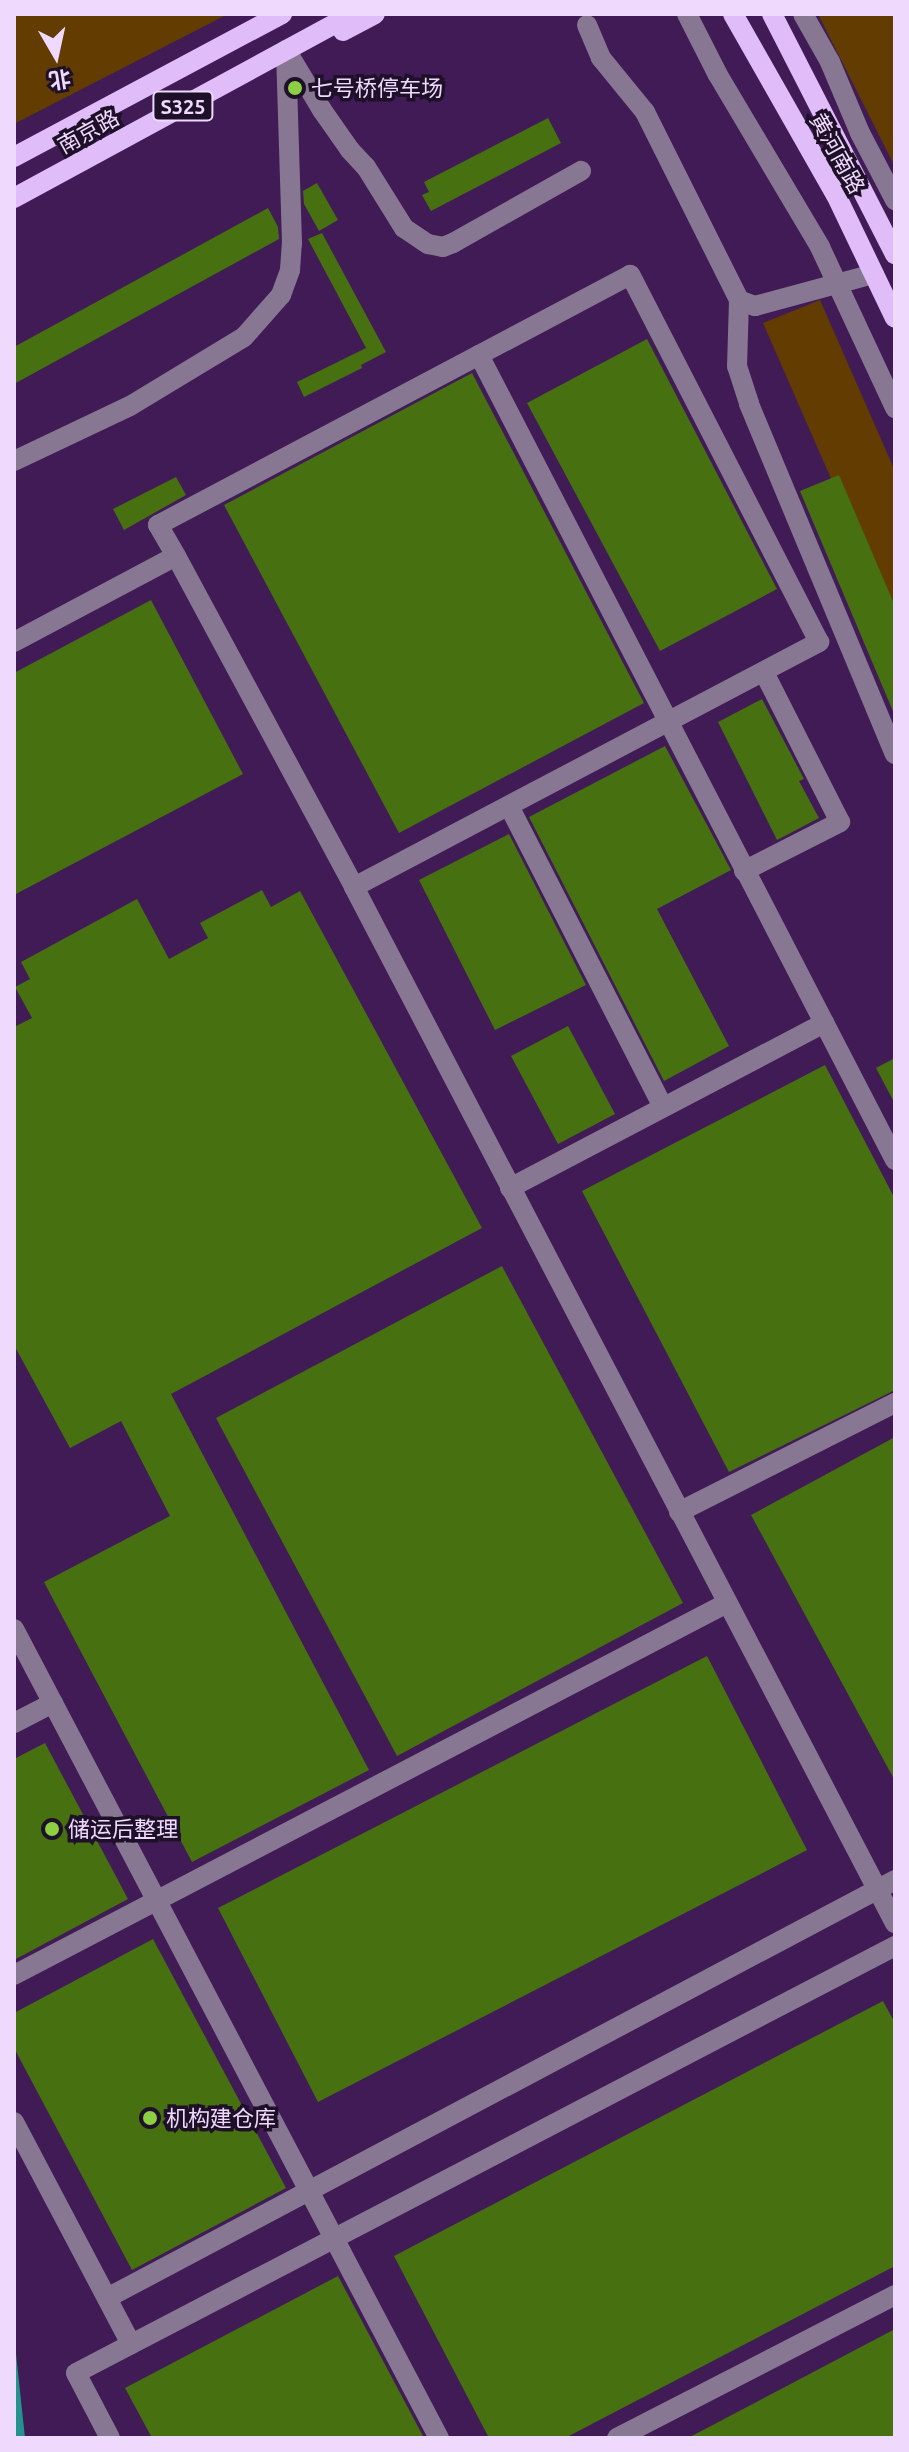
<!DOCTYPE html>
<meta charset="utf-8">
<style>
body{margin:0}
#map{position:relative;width:909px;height:2452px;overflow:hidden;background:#401b55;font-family:Ubuntu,"Noto Sans SC",sans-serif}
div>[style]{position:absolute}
.green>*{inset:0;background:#623c00}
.water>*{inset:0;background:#24938f}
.building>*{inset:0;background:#477011}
.minor>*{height:20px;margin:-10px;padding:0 10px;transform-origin:10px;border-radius:10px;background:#877793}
.major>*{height:20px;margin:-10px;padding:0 10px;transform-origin:10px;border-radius:10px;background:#e0bdf9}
.dots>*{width:22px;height:22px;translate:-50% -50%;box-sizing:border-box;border:4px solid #1f1029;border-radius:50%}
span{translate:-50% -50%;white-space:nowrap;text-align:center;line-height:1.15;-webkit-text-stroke:7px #1f1029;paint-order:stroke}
.shield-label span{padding:2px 6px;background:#1f1029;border:2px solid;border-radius:6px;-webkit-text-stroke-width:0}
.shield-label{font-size:20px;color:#efdafe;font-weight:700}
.poi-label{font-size:22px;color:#efdafe}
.left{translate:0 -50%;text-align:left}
.street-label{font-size:22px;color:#efdafe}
.frame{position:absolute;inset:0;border:16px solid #efdafe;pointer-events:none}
.north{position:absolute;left:16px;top:16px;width:80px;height:80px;-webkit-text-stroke:6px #1f1029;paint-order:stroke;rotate:171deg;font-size:22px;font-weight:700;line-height:32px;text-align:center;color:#efdafe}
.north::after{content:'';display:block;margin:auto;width:28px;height:36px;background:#efdafe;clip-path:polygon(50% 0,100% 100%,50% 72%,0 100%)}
</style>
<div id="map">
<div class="green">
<div style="clip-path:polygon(14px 14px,228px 14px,14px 124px)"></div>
<div style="clip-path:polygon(818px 14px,895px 14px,895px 167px)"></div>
<div style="clip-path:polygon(820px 300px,895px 471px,895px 625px,763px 323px)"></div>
</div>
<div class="water">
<div style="clip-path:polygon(14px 2334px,14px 2335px,25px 2438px,14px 2438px)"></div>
</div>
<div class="building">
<div style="clip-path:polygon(548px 118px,561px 143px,431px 211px,422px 195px,429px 192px,424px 182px)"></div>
<div style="clip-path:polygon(317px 183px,338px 220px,319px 231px,304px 204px,303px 191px)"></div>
<div style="clip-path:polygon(268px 208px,278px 227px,279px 239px,14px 384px,14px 347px)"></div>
<div style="clip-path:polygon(322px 233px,386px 352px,361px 365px,362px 368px,304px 397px,297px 382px,366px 348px,308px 239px)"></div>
<div style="clip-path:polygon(647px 339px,777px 589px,660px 651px,527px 403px)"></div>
<div style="clip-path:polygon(472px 373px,644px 703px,399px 833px,224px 505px)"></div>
<div style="clip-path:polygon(839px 475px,895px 606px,895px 716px,800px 491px)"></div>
<div style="clip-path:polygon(176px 477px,186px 495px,124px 530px,113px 509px)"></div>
<div style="clip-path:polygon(151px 600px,243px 774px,14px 895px,14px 673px)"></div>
<div style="clip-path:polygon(762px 699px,804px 779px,799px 781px,819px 818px,777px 840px,718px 722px)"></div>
<div style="clip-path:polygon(665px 746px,731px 870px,657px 909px,729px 1046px,664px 1081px,529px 817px)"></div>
<div style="clip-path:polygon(509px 834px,586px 985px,495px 1030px,419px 880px)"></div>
<div style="clip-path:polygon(262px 890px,271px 907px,300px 891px,482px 1228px,171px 1394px,369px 1770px,192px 1862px,44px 1582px,170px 1516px,121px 1421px,70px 1448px,14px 1345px,14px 1027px,32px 1018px,15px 987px,30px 979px,21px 962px,137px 899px,169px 959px,208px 938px,200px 923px)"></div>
<div style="clip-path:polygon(568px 1026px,615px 1114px,558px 1144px,511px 1056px)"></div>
<div style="clip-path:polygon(895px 1058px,895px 1104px,876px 1068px)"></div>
<div style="clip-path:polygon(825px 1065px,895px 1199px,895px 1390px,729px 1472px,582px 1191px)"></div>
<div style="clip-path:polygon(502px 1266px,683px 1603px,397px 1756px,216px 1418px)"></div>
<div style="clip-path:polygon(895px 1437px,895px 1781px,751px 1515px)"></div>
<div style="clip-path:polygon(707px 1656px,807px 1850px,318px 2102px,218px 1908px)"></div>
<div style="clip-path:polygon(45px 1743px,128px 1899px,14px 1960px,14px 1759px)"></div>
<div style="clip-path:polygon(153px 1939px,286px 2188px,132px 2270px,14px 2048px,14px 2013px)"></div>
<div style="clip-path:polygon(883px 2001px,895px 2023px,895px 2266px,565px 2438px,489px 2438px,394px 2256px)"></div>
<div style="clip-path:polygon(338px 2276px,424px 2438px,152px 2438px,125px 2388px)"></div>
<div style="clip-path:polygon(895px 2329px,895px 2438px,688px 2438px)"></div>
</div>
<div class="minor">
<div style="left:687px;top:14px;width:68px;rotate:63.1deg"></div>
<div style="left:718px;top:75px;width:200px;rotate:59.3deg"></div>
<div style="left:820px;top:247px;width:178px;rotate:65deg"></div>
<div style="left:803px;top:14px;width:55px;rotate:60.6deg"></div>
<div style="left:830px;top:62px;width:77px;rotate:67.1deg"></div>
<div style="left:860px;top:133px;width:76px;rotate:62.4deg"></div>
<div style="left:587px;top:25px;width:36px;rotate:67deg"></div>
<div style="left:601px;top:58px;width:70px;rotate:50.8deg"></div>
<div style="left:645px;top:112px;width:210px;rotate:63.4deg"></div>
<div style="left:739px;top:300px;width:17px;rotate:21deg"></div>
<div style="left:755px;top:306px;width:123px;rotate:-15.1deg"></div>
<div style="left:288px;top:53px;width:66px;rotate:59.2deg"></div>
<div style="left:322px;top:110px;width:49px;rotate:55deg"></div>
<div style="left:350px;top:150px;width:23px;rotate:47deg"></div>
<div style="left:366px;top:167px;width:72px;rotate:58.1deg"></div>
<div style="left:404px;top:228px;width:29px;rotate:34deg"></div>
<div style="left:428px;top:244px;width:15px;rotate:11deg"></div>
<div style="left:443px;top:247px;width:11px;rotate:-22deg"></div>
<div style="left:453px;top:243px;width:147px;rotate:-29.4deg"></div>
<div style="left:739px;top:300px;width:66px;rotate:91.7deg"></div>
<div style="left:737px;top:366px;width:40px;rotate:72deg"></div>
<div style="left:749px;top:404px;width:379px;rotate:67.4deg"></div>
<div style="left:14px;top:461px;width:128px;rotate:-25.4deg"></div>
<div style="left:130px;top:406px;width:133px;rotate:-31.2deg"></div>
<div style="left:244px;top:337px;width:56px;rotate:-48.6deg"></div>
<div style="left:281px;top:295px;width:27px;rotate:-70deg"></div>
<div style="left:290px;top:270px;width:27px;rotate:-86deg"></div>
<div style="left:292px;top:243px;width:193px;rotate:-91.8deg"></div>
<div style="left:176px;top:556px;width:36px;rotate:-120deg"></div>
<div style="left:158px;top:525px;width:363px;rotate:-27.9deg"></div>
<div style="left:479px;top:355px;width:906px;rotate:62.67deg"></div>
<div style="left:14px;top:642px;width:183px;rotate:-28deg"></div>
<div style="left:176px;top:556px;width:376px;rotate:61.7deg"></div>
<div style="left:354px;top:887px;width:1169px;rotate:62.43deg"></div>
<div style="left:509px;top:806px;width:338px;rotate:62.9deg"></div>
<div style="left:744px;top:871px;width:108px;rotate:-27deg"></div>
<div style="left:840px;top:822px;width:168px;rotate:-116.9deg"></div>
<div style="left:354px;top:887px;width:526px;rotate:-27.78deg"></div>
<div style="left:819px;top:642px;width:413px;rotate:-117.2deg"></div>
<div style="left:630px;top:275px;width:171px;rotate:152.1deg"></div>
<div style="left:510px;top:1188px;width:355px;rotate:-27.7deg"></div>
<div style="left:679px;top:1512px;width:242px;rotate:-26.8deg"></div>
<div style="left:14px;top:1629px;width:914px;rotate:62.29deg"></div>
<div style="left:14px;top:1723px;width:44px;rotate:-27.1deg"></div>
<div style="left:14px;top:1975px;width:804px;rotate:-27.55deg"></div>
<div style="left:14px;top:2122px;width:251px;rotate:62.2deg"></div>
<div style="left:107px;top:2298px;width:892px;rotate:-27.94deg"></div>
<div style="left:110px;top:2438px;width:73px;rotate:-117.6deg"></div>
<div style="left:76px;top:2373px;width:924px;rotate:-27.54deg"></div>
<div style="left:617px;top:2438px;width:313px;rotate:-27.2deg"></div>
</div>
<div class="major">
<div style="left:733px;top:14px;width:208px;rotate:60.4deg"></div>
<div style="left:836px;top:195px;width:136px;rotate:64.4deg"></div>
<div style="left:772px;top:14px;width:270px;rotate:62.9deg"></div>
<div style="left:343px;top:31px;width:36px;rotate:-28deg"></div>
<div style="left:14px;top:157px;width:304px;rotate:-28.1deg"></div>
<div style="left:14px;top:198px;width:386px;rotate:-28.5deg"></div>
</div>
<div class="dots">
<div style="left:295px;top:88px;background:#8ece43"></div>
<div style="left:52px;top:1829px;background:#8ece43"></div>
<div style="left:150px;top:2118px;background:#8ece43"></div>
</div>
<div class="shield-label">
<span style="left:183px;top:106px">S325</span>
</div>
<div class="poi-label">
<span class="left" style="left:311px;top:88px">七号桥停车场</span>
<span class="left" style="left:68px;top:1829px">储运后整理</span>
<span class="left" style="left:166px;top:2118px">机构建仓库</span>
</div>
<div class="street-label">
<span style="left:88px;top:131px;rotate:-29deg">南京路</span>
<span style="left:838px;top:153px;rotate:61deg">黄河南路</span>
</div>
<div class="frame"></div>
<div class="north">北</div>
</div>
